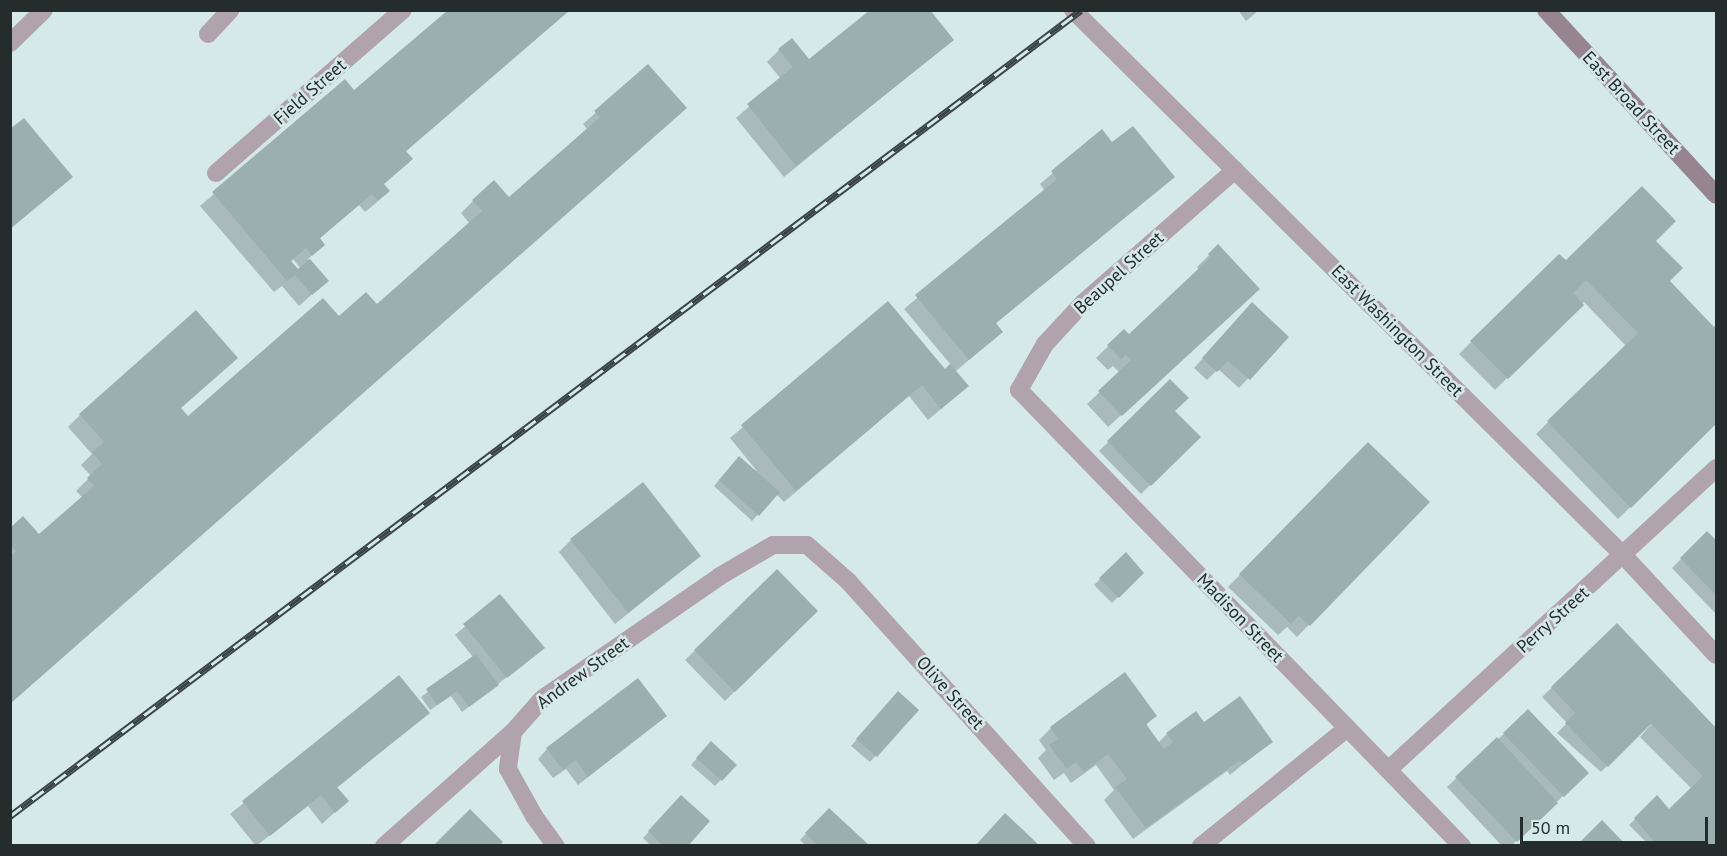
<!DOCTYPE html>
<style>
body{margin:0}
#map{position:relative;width:1727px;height:856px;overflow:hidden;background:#d5e9e9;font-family:"PT Sans",sans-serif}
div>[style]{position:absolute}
.shadow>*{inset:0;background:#0003}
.building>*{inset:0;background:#9cafaf}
.street>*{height:18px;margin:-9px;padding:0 9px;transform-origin:9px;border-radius:9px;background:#b0a3ab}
.secondary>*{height:18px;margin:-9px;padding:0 9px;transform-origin:9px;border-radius:9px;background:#96848e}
.rail>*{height:7px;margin-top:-3.5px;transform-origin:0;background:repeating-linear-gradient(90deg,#d5e9e9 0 14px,#3b4444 0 28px);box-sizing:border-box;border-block:2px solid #3b4444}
span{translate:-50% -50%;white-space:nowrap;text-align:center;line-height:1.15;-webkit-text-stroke:5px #d5e9e9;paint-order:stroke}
.street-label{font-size:18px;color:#252c2c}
.frame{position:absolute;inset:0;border:12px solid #252c2c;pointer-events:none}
.scale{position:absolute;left:1520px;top:817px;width:188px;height:27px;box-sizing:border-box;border:3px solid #252c2c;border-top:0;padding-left:8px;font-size:18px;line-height:21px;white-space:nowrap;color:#252c2c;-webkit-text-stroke:4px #d5e9e9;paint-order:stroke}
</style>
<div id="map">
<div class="shadow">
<div style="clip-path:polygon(evenodd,450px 10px,570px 10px,405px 152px,383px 185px,388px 191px,376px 203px,365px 212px,359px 205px,319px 239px,323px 245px,308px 259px,327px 281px,299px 306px,282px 286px,274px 292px,200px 206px,345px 81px,354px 92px,450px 10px,293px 259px,301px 269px,298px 271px,290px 262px,293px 259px)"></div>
<div style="clip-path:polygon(1238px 10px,1259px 10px,1246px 21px)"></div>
<div style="clip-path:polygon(952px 40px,784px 177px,736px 118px,781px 79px,767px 62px,779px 50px,809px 61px)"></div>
<div style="clip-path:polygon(648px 66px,685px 108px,10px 703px,10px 530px,39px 536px,83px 498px,76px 491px,91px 476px,81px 465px,92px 454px,68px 427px,80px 415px,180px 409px,188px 418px,339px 318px,376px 306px,470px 224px,461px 213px,473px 201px,509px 199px,588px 130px,583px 124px)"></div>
<div style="clip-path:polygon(10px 131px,71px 177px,10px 229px)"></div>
<div style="clip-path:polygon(1102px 131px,1112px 144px,1173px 177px,995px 324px,1001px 332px,955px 372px,966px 386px,954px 398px,928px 420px,909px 396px,784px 502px,776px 494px,752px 521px,714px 486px,733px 464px,757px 471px,730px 438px,888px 303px,945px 371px,951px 365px,904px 309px,1045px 191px,1040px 184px)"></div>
<div style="clip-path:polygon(1654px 241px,1668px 281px,1714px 329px,1716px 326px,1716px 423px,1618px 519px,1536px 434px,1626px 346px,1584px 302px,1495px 390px,1459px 354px,1559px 256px,1566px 262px)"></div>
<div style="clip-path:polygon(1218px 246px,1246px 301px,1108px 427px,1087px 404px,1120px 373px,1113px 366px,1108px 370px,1096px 358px,1124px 331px,1129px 337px,1199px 270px,1197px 267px)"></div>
<div style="clip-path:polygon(1243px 314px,1287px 337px,1239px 388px,1218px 369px,1207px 380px,1194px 368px)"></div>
<div style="clip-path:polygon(1170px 381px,1173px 411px,1199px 437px,1141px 494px,1099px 451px)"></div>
<div style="clip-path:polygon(1368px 444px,1428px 502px,1297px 637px,1287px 627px,1278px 635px,1228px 587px)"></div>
<div style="clip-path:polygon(1707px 533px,1716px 542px,1716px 614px,1672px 568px)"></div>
<div style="clip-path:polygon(571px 540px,699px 556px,615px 624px,559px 552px)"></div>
<div style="clip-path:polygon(1125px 554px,1142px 573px,1112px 603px,1094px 585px)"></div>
<div style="clip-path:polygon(777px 571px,816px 611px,725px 701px,685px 660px)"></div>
<div style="clip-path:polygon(500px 596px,533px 657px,462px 712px,451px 696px,430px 710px,421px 697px,473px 657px,455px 635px)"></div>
<div style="clip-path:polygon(1617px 625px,1716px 730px,1716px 846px,1650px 846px,1629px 825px,1657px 798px,1670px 811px,1692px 789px,1640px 737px,1679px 693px,1601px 772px,1557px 733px,1567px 723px,1542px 697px)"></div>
<div style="clip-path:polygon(399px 677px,428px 713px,337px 788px,347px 801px,322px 824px,308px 806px,256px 846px,230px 814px)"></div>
<div style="clip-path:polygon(892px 699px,917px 710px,870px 762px,851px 746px)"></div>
<div style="clip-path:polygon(1528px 711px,1587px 773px,1511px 846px,1502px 846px,1447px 787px)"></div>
<div style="clip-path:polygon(665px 716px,578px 785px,566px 769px,553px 778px,538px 759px,547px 749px)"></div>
<div style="clip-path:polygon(1155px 716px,1145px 726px,1158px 743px,1167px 734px,1204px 724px,1271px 741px,1230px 775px,1227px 771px,1133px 839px,1104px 800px,1114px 790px,1096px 765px,1071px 783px,1064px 773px,1054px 780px,1038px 758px,1046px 750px,1039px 740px,1051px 728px)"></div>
<div style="clip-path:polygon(705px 749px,735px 765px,715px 786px,691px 765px)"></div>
<div style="clip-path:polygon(681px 797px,686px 846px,651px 846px,643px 838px)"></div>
<div style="clip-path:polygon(829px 810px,867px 846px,806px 846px,800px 840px)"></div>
<div style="clip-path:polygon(1602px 822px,1626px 846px,1578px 846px)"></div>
</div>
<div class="building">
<div style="clip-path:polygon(448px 10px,570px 10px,406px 151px,413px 159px,384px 184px,390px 191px,378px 201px,372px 194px,320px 238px,325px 245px,312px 256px,306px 248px,291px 261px,298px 269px,310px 259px,329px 281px,312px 295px,295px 275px,287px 281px,212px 192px,345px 79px,354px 90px)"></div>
<div style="clip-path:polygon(870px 10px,930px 10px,954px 40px,796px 166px,747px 104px,793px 67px,778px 49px,792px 38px,809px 59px)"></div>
<div style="clip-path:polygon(648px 64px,687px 108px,10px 704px,10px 556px,16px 551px,10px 545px,10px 528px,23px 516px,39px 534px,94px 486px,87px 478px,102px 464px,92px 452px,104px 442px,79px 414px,196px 310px,238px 358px,181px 408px,188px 416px,323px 298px,339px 316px,366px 292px,377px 304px,482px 211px,472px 200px,494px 180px,509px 197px,600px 117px,594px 111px)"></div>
<div style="clip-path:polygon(24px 118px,73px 177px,10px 229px,10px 129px)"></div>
<div style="clip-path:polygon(1133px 126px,1175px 177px,996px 323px,1003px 332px,969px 360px,915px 295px,1057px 179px,1051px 171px,1102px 129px,1112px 142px)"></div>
<div style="clip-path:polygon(1642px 186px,1676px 221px,1656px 241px,1683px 268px,1670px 281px,1714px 327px,1716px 324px,1716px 424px,1631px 508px,1547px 421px,1638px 333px,1586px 280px,1573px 293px,1584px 305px,1508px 379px,1470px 341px,1559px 254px,1566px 260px)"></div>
<div style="clip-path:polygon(1218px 244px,1260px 289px,1122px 416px,1098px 391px,1131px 360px,1126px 355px,1121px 359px,1107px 345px,1124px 329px,1129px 334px,1211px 257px,1208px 254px)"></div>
<div style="clip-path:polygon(888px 301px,945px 369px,950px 364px,969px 386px,941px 409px,922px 385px,796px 491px,741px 425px)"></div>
<div style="clip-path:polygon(1252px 302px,1289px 337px,1250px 380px,1228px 361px,1217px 372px,1202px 358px)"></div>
<div style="clip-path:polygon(1170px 379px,1189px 398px,1175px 411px,1201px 437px,1151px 486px,1107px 441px)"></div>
<div style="clip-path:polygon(1368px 442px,1430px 502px,1310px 626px,1299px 616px,1291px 624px,1239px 574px)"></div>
<div style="clip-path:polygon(739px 456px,780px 492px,759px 516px,719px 480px)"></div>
<div style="clip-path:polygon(643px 482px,701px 556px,628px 613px,570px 539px)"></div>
<div style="clip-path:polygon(1707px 531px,1716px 540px,1716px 595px,1680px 558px)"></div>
<div style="clip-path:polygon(1126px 552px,1144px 573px,1119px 598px,1099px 578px)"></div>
<div style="clip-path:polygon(777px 569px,818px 611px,735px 692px,694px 650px)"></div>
<div style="clip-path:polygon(500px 594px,545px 648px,507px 678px,463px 624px)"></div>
<div style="clip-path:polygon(1617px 623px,1716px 728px,1716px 846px,1658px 846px,1634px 818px,1657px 795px,1669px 809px,1703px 776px,1651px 724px,1608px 767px,1565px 723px,1575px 713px,1551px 687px)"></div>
<div style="clip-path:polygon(476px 654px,499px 685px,469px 707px,457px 691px,437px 705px,426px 689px)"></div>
<div style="clip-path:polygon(1125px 672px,1157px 716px,1146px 724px,1164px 749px,1173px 742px,1166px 733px,1196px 711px,1204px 722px,1240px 696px,1273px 742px,1243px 764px,1240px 760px,1146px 828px,1115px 787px,1127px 779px,1108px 754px,1084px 772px,1076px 762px,1067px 769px,1049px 745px,1058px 739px,1050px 727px)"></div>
<div style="clip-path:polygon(399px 675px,430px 713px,337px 787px,349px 801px,335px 813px,321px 795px,270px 836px,242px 801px)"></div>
<div style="clip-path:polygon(638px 678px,667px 716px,588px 777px,576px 760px,563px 770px,546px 748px)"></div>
<div style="clip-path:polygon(898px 691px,919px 710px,877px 757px,856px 739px)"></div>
<div style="clip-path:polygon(1528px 709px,1589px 773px,1564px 797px,1503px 733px)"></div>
<div style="clip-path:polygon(1497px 737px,1558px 803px,1517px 842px,1455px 777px)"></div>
<div style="clip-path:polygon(711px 741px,737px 765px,722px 781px,696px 758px)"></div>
<div style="clip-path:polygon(681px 795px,710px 821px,688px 846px,663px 846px,648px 831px)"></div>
<div style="clip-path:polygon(829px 808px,870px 846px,818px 846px,805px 833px)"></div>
<div style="clip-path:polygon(470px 809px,503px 842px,499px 846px,433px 846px)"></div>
<div style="clip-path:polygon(1005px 813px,1040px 846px,975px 846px)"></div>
<div style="clip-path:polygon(1602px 820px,1627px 846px,1578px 844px)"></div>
</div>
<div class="street">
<div style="left:1073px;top:10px;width:776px;rotate:44.74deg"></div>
<div style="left:1624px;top:556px;width:135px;rotate:47.1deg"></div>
<div style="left:208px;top:34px;width:33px;rotate:-47deg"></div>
<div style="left:10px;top:43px;width:47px;rotate:-44.1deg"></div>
<div style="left:1235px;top:170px;width:202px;rotate:138.8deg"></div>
<div style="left:1083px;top:303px;width:56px;rotate:132.8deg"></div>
<div style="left:1045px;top:344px;width:53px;rotate:119.5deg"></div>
<div style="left:1019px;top:390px;width:636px;rotate:45.83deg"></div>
<div style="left:216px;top:173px;width:248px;rotate:-41.1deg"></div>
<div style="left:513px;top:732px;width:37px;rotate:98deg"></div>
<div style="left:508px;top:769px;width:54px;rotate:61deg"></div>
<div style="left:534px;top:816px;width:37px;rotate:54deg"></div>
<div style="left:1388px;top:770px;width:446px;rotate:-42.6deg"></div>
<div style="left:384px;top:846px;width:172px;rotate:-41.5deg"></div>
<div style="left:513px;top:732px;width:44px;rotate:-48.7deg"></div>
<div style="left:542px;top:699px;width:216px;rotate:-34.6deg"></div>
<div style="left:720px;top:576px;width:61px;rotate:-30.3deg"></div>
<div style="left:773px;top:545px;width:34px"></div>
<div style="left:807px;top:545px;width:55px;rotate:41.3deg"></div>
<div style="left:848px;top:581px;width:357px;rotate:48deg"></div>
<div style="left:1201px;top:846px;width:188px;rotate:-38.9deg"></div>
</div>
<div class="secondary">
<div style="left:1546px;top:10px;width:251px;rotate:47.4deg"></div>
</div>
<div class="rail">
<div style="left:10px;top:816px;width:1340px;rotate:-36.96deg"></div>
</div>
<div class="street-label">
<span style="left:310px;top:92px;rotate:-41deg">Field Street</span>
<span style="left:1631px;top:103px;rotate:47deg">East Broad Street</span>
<span style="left:1119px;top:273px;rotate:-42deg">Beaupel Street</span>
<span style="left:1397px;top:331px;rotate:45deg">East Washington Street</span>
<span style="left:1240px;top:618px;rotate:46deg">Madison Street</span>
<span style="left:1553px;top:620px;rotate:-42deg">Perry Street</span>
<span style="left:583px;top:673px;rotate:-36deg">Andrew Street</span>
<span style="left:950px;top:693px;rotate:48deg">Olive Street</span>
</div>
<div class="frame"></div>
<div class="scale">50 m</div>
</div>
